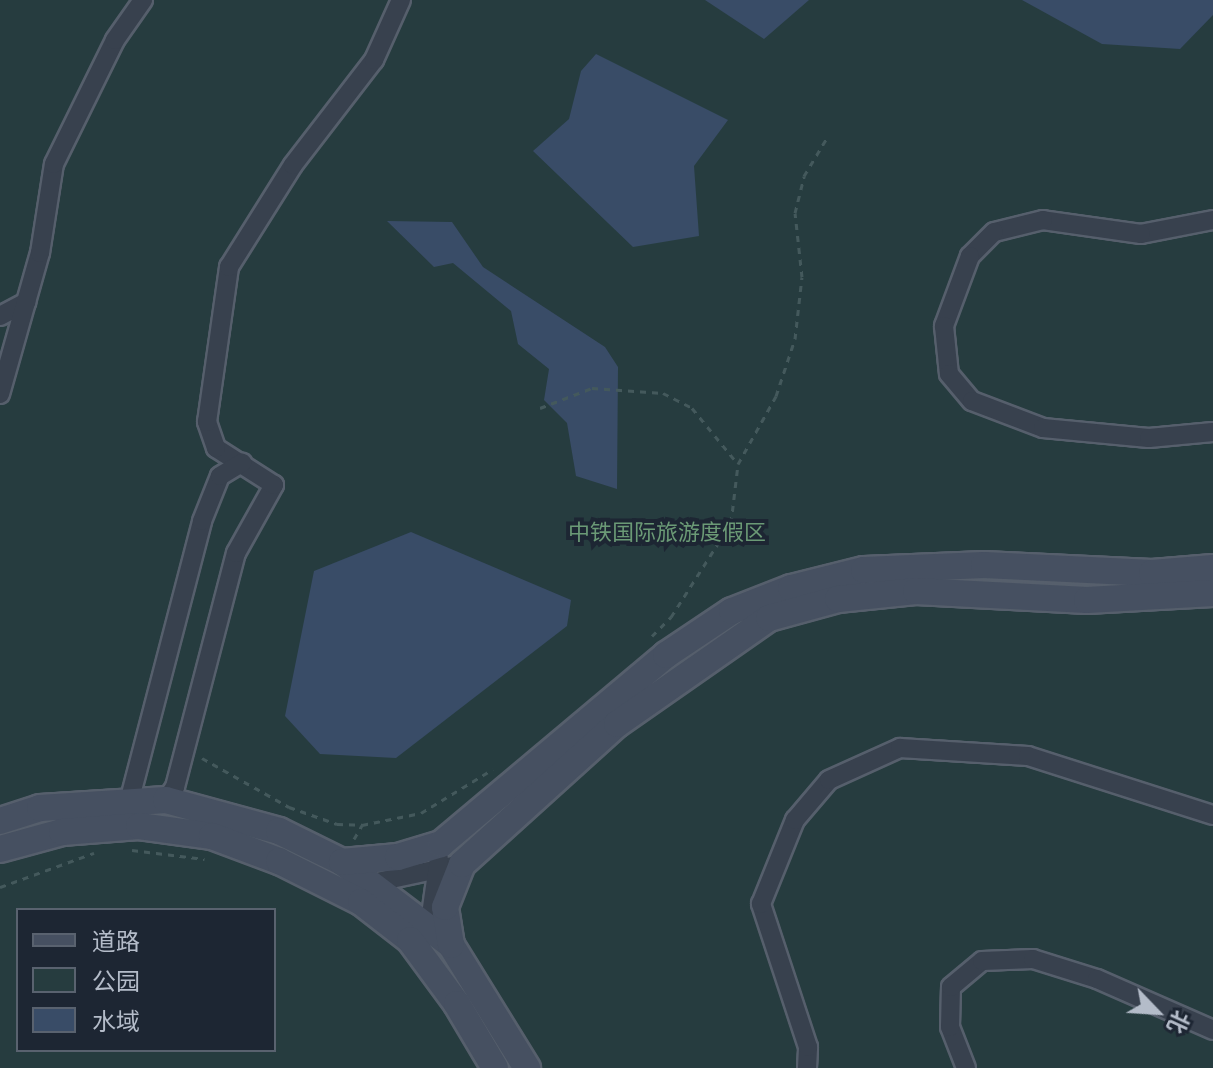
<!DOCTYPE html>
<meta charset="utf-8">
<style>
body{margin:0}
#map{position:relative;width:1213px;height:1068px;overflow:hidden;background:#242f3e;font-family:"Titillium Web","Noto Sans SC",sans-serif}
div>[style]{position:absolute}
.green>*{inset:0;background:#263c3f}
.water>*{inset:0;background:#394c67}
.path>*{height:3px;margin-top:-1.5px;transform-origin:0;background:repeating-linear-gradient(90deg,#44595c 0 6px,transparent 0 12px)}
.roads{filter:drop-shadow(2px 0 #565f6c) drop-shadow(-2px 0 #565f6c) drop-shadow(0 2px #565f6c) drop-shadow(0 -2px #565f6c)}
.street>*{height:18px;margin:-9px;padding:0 9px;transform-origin:9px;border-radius:9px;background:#38414e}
.secondary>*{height:26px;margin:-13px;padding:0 13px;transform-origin:13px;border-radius:13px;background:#465061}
span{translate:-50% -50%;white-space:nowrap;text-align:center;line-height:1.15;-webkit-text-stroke:8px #1d2633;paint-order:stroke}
.park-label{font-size:22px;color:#6b9a76}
.legend{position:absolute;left:16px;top:908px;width:260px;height:144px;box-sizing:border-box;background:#1d2633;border:2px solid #59626f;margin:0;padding:10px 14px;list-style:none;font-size:24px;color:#b4bcc9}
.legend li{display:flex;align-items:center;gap:16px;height:40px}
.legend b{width:40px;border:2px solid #59626f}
.north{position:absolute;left:1117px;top:972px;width:80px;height:80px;-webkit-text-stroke:6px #1d2633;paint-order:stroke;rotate:115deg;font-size:22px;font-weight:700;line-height:32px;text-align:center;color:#b4bcc9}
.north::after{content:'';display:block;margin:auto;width:28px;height:36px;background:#b4bcc9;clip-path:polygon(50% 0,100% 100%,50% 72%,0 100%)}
</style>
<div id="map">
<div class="green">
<div style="clip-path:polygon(evenodd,0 0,1213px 0,1213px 1068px,0 1068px,0 0,18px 910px,274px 910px,274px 1050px,18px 1050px,18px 910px)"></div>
</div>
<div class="water">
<div style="clip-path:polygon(705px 0,809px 0,764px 39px)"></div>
<div style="clip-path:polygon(1022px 0,1213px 0,1213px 15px,1180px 49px,1102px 44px)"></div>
<div style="clip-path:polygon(596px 54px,728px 120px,694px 166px,699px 236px,633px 247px,533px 151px,569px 119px,581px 71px)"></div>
<div style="clip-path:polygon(387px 221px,452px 222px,483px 267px,605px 347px,618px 367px,617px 489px,576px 476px,567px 423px,544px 400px,549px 369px,518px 344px,511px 311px,453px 263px,434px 267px)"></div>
<div style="clip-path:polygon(411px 532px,571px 600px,567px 626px,396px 758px,320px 754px,285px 716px,314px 571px)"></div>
</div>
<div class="path">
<div style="left:540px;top:408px;width:56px;rotate:-21deg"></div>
<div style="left:592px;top:388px;width:71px;rotate:4deg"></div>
<div style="left:663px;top:393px;width:33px;rotate:27deg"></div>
<div style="left:692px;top:408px;width:72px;rotate:50.6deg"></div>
<div style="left:652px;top:636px;width:27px;rotate:-45deg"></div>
<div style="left:671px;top:617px;width:112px;rotate:-57.4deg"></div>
<div style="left:731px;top:523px;width:59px;rotate:-83.2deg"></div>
<div style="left:738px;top:464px;width:78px;rotate:-60.8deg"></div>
<div style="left:776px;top:396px;width:60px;rotate:-71.6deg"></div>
<div style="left:795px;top:339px;width:62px;rotate:-83.6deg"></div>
<div style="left:802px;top:277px;width:64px;rotate:-96.2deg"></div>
<div style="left:795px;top:213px;width:38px;rotate:-76deg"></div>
<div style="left:804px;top:176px;width:47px;rotate:-59deg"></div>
<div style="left:202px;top:758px;width:100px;rotate:29.4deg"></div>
<div style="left:289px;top:807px;width:51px;rotate:19.5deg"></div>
<div style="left:337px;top:824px;width:25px;rotate:2deg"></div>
<div style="left:362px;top:825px;width:60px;rotate:-11.5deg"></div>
<div style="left:421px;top:813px;width:84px;rotate:-31.4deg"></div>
<div style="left:354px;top:839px;width:16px;rotate:-60deg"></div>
<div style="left:132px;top:850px;width:73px;rotate:7.1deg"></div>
<div style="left:0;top:887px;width:100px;rotate:-19.9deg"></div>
</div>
<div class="roads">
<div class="street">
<div style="left:1213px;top:220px;width:73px;rotate:169deg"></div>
<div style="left:1141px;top:234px;width:99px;rotate:-171.9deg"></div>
<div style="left:1043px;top:220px;width:50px;rotate:166.2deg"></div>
<div style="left:994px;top:232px;width:34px;rotate:135deg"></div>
<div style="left:970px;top:256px;width:75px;rotate:110.4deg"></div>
<div style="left:944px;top:326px;width:48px;rotate:84.1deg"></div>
<div style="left:949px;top:374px;width:35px;rotate:50deg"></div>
<div style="left:972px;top:401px;width:76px;rotate:20.8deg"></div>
<div style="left:1043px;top:428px;width:106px;rotate:5.4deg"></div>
<div style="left:1149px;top:438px;width:64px;rotate:-5.4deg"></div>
<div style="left:0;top:316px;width:30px;rotate:-28deg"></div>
<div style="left:0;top:394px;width:147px;rotate:-74.2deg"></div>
<div style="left:40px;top:253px;width:90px;rotate:-81.1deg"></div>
<div style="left:54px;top:164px;width:138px;rotate:-63.8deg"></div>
<div style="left:115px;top:40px;width:49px;rotate:-55deg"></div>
<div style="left:166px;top:800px;width:16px;rotate:-55deg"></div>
<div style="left:175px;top:787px;width:242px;rotate:-75.4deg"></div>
<div style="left:236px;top:553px;width:78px;rotate:-60.8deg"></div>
<div style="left:274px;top:485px;width:69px;rotate:-147.5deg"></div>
<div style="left:216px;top:448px;width:28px;rotate:-109deg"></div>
<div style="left:207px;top:422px;width:157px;rotate:-81.9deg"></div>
<div style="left:229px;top:267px;width:120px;rotate:-57.9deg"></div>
<div style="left:293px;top:165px;width:133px;rotate:-52.4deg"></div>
<div style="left:374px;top:60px;width:66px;rotate:-65.8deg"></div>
<div style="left:129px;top:802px;width:290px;rotate:-75.4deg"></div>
<div style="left:202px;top:521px;width:48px;rotate:-68.2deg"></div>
<div style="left:220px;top:476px;width:26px;rotate:-31deg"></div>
<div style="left:363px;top:885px;width:101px;rotate:-12deg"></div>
<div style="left:428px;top:936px;width:78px;rotate:-81.9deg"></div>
<div style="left:807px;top:1068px;width:21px;rotate:-87deg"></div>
<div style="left:808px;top:1047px;width:151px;rotate:-108.2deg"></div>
<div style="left:761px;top:904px;width:91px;rotate:-68deg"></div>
<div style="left:795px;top:820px;width:52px;rotate:-49.6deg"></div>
<div style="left:829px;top:780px;width:78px;rotate:-24.3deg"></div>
<div style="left:900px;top:748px;width:128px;rotate:3.6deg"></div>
<div style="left:1028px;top:756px;width:194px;rotate:17.7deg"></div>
<div style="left:966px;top:1068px;width:44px;rotate:-111.3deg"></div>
<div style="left:950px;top:1027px;width:40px;rotate:-88.6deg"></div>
<div style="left:951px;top:987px;width:40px;rotate:-40deg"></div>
<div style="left:982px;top:961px;width:51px;rotate:-2.2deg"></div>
<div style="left:1033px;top:959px;width:67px;rotate:17.4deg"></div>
<div style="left:1097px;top:979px;width:127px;rotate:23.7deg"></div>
</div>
<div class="secondary">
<div style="left:0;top:821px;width:42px;rotate:-18deg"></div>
<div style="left:40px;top:808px;width:126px;rotate:-3.6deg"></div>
<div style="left:166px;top:800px;width:117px;rotate:15.3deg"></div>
<div style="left:279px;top:831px;width:70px;rotate:26.2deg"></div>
<div style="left:342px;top:862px;width:137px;rotate:37.3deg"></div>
<div style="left:451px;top:945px;width:145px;rotate:58.3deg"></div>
<div style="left:0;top:849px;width:64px;rotate:-15.3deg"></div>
<div style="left:62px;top:832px;width:77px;rotate:-4.5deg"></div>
<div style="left:139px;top:826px;width:74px;rotate:7.8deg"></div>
<div style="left:212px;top:836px;width:72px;rotate:20.5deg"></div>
<div style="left:279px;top:861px;width:92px;rotate:26.6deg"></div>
<div style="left:361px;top:902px;width:62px;rotate:37.8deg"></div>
<div style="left:410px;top:940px;width:79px;rotate:53.7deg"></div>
<div style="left:457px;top:1004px;width:74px;rotate:59.3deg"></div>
<div style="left:342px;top:862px;width:56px;rotate:-5.1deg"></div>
<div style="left:398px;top:857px;width:45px;rotate:-16.8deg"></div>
<div style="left:441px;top:844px;width:294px;rotate:-40deg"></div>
<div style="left:666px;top:655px;width:79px;rotate:-33.7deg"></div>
<div style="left:732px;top:611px;width:63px;rotate:-21.3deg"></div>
<div style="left:791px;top:588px;width:75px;rotate:-13.9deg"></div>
<div style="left:864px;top:570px;width:120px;rotate:-2.4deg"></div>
<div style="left:984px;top:565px;width:168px;rotate:2.7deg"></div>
<div style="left:1152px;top:573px;width:61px;rotate:-4.7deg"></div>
<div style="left:451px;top:945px;width:38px;rotate:-99deg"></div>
<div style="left:445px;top:907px;width:46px;rotate:-68.4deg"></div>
<div style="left:462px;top:864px;width:209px;rotate:-42.1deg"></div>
<div style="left:617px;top:724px;width:185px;rotate:-34.9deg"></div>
<div style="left:769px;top:618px;width:72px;rotate:-15.4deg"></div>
<div style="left:838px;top:599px;width:78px;rotate:-5.9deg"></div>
<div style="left:916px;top:591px;width:171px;rotate:3deg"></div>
<div style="left:1087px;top:600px;width:126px;rotate:-3.2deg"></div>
</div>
</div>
<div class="park-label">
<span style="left:667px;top:533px">中铁国际旅游度假区</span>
</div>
<ul class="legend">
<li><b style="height:10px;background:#465061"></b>道路</li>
<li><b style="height:22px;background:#263c3f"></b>公园</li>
<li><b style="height:22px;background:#394c67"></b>水域</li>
</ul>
<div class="north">北</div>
</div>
